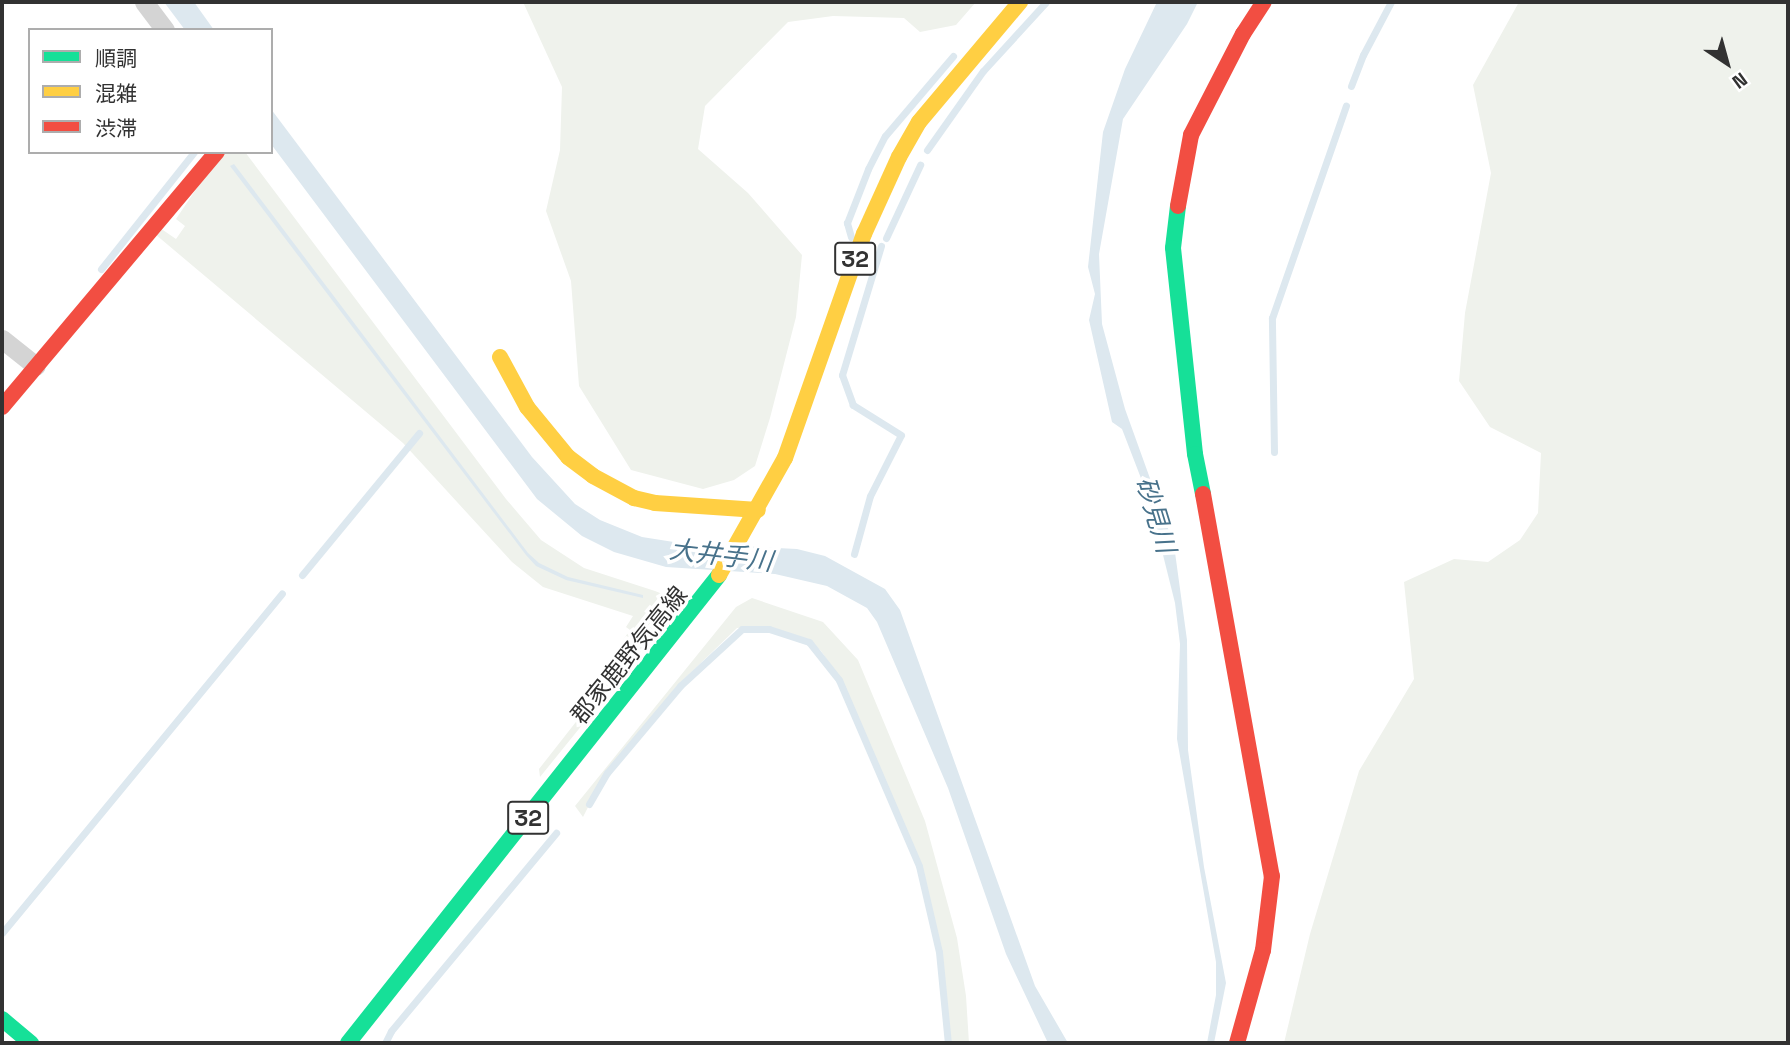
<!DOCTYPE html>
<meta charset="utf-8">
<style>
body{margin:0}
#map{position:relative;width:1790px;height:1045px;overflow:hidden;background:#fff;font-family:"Space Grotesk","Noto Sans JP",sans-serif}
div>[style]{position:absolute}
.green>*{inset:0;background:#eff2ec}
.water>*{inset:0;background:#dde8ef}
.stream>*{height:7px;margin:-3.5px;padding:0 3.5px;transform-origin:3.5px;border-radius:3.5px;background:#dde8ef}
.street>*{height:19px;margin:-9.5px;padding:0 9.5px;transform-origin:9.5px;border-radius:9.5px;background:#d4d4d4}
.fast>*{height:16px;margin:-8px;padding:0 8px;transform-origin:8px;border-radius:8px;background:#16e098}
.slow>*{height:16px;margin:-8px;padding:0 8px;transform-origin:8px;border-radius:8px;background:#ffcf43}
.jam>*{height:16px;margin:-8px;padding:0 8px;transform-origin:8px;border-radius:8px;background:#f24e42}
span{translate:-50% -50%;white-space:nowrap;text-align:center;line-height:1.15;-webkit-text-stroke:7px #fff;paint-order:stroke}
.shield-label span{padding:2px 5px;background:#fff;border:2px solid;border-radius:5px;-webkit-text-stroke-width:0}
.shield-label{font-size:23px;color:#323232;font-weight:700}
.street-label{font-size:24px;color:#323232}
.water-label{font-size:26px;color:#48728b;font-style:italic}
.frame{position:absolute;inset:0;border:4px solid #323232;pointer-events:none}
.legend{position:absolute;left:28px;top:28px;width:245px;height:126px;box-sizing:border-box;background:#fff;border:2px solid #adadad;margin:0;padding:9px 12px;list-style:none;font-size:21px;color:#323232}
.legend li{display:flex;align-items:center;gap:14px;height:35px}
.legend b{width:35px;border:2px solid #adadad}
.north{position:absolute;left:1692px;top:28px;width:70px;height:70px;-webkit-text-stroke:5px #fff;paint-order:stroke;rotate:144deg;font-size:19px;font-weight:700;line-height:28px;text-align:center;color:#323232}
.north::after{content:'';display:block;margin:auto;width:24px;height:32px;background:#323232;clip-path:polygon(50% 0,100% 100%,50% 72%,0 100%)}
</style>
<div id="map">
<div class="green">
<div style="clip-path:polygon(523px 2px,976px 2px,956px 25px,920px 32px,904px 18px,833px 16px,788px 22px,705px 106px,698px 149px,748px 193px,802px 255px,796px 317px,770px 418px,755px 466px,734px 480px,703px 489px,631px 470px,579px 386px,571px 281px,546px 211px,560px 150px,562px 87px)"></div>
<div style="clip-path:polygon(1519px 2px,1788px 2px,1788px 1043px,1284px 1043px,1310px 934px,1359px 771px,1414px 679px,1404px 582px,1454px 559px,1488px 562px,1520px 540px,1538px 513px,1541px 453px,1490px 427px,1459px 381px,1465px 313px,1491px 173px,1473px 85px)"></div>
<div style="clip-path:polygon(221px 152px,245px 152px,506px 499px,541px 540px,584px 568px,655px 591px,665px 595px,671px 603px,672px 614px,540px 777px,539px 769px,590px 704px,583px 697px,630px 630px,626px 627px,633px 616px,543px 587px,512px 562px,403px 443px,155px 234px,160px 228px,176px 239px,185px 226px,176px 219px)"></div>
<div style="clip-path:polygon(752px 598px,823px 622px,858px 660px,925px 821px,957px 938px,966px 996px,969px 1043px,949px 1043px,940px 951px,919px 866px,840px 678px,821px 651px,808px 639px,765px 626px,737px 628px,677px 686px,605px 774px,583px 817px,575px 806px,736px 607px)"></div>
</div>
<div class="water">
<div style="clip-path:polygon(164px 2px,194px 2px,214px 30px,185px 30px)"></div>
<div style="clip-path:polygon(1157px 2px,1198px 2px,1187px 24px,1123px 119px,1099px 254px,1102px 324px,1125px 409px,1174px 545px,1187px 640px,1188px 750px,1204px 867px,1226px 983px,1214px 1043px,1207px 1043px,1216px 995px,1216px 962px,1177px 739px,1180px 644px,1175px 603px,1149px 499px,1122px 429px,1112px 422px,1089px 320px,1095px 294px,1088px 267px,1103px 132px,1125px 69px)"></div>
<div style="clip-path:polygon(271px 109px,532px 457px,575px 504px,600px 520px,642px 537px,680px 543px,797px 549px,825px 556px,885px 589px,900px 610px,1035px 986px,1068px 1043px,1048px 1043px,1006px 954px,948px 788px,877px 622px,867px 608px,827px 586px,775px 574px,666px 567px,614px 552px,582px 536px,537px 499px,271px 144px)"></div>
<div style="clip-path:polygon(234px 164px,528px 553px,539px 563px,568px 577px,643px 595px,643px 598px,566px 580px,536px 566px,526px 555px,230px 166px)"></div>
</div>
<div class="stream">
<div style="left:1351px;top:86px;width:33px;rotate:-69deg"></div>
<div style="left:1363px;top:55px;width:60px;rotate:-62.2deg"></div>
<div style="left:927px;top:150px;width:97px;rotate:-54.7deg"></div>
<div style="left:983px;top:71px;width:93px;rotate:-47.6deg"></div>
<div style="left:851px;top:237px;width:15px;rotate:-106deg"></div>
<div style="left:847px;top:223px;width:58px;rotate:-68.7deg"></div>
<div style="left:868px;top:169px;width:37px;rotate:-63deg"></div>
<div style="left:885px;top:136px;width:105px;rotate:-49.6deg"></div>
<div style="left:886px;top:238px;width:81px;rotate:-65deg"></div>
<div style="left:101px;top:269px;width:149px;rotate:-51.5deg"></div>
<div style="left:1274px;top:452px;width:134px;rotate:-90.9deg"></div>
<div style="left:1272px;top:318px;width:225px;rotate:-70.8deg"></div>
<div style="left:854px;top:554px;width:60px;rotate:-74.6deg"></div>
<div style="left:870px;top:496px;width:68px;rotate:-63.1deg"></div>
<div style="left:901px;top:435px;width:57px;rotate:-148deg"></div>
<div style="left:853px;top:405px;width:32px;rotate:-110deg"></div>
<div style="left:842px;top:375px;width:135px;rotate:-73.2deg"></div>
<div style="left:302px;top:575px;width:184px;rotate:-50.5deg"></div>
<div style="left:589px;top:804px;width:36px;rotate:-60deg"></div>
<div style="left:607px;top:773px;width:114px;rotate:-50deg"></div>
<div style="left:680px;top:686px;width:84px;rotate:-42.6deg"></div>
<div style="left:742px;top:629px;width:27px"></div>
<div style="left:769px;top:629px;width:42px;rotate:18deg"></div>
<div style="left:809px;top:642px;width:48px;rotate:51.7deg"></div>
<div style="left:839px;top:680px;width:202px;rotate:66.7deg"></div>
<div style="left:919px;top:866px;width:88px;rotate:76.9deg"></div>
<div style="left:939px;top:952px;width:91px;rotate:84.4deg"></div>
<div style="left:2px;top:933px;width:440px;rotate:-50.5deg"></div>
<div style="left:385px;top:1043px;width:13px;rotate:-63deg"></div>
<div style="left:391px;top:1031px;width:258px;rotate:-50.2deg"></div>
</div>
<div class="street">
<div style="left:144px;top:2px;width:35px;rotate:53deg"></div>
<div style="left:2px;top:339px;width:43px;rotate:38.5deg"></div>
</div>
<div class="fast">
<div style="left:1178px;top:206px;width:42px;rotate:96.8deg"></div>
<div style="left:1173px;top:248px;width:207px;rotate:83.9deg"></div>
<div style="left:1195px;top:454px;width:41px;rotate:78.7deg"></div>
<div style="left:2px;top:1019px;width:38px;rotate:40deg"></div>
<div style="left:348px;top:1043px;width:597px;rotate:-51.59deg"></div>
</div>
<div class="slow">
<div style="left:500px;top:357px;width:57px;rotate:61.6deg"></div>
<div style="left:527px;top:407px;width:65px;rotate:50.6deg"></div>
<div style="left:568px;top:457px;width:31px;rotate:37deg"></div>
<div style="left:593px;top:476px;width:47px;rotate:28.2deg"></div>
<div style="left:634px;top:498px;width:22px;rotate:13deg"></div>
<div style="left:655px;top:503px;width:103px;rotate:3.9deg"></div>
<div style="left:719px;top:575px;width:134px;rotate:-60.6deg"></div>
<div style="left:785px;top:458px;width:238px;rotate:-70.6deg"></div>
<div style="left:864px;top:234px;width:85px;rotate:-65.6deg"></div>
<div style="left:899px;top:157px;width:40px;rotate:-60.3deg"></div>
<div style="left:919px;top:122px;width:157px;rotate:-49.9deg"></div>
</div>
<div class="jam">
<div style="left:1178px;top:206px;width:72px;rotate:-79.6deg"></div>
<div style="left:1191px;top:135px;width:114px;rotate:-62.8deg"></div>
<div style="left:1243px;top:34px;width:38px;rotate:-57deg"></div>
<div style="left:2px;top:407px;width:334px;rotate:-49.9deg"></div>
<div style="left:1203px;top:494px;width:388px;rotate:79.8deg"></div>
<div style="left:1272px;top:876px;width:75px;rotate:96.9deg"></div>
<div style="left:1263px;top:950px;width:97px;rotate:105.6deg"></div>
</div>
<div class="shield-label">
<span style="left:855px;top:259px">32</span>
<span style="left:528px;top:818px">32</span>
</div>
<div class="street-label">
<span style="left:629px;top:655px;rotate:-51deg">郡家鹿野気高線</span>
</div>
<div class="water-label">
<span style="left:1155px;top:515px;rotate:73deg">砂見川</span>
<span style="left:721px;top:556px;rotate:7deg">大井手川</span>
</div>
<div class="frame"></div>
<ul class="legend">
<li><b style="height:9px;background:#16e098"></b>順調</li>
<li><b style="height:9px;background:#ffcf43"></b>混雑</li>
<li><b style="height:9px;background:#f24e42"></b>渋滞</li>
</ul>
<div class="north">N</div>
</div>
